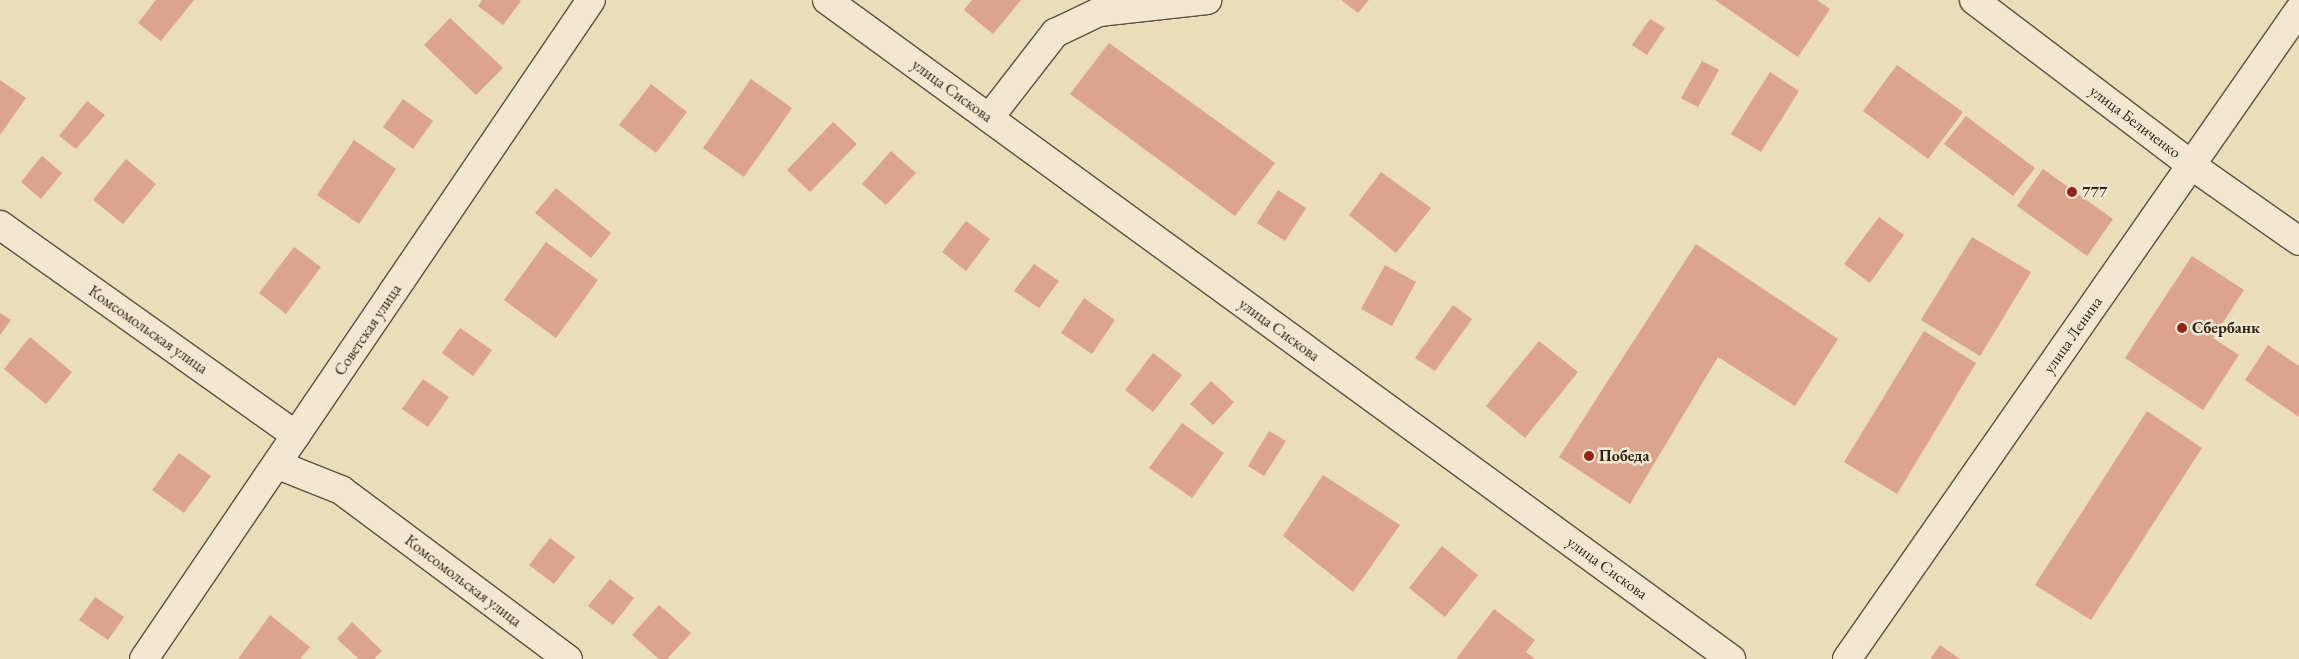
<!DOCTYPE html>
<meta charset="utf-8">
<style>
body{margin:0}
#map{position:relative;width:2299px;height:659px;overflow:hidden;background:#ebdcba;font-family:"EB Garamond",serif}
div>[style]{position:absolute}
.building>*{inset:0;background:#dca38d}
.roads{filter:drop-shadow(1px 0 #5e503d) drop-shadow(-1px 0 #5e503d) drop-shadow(0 1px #5e503d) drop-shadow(0 -1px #5e503d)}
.minor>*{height:28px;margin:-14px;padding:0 14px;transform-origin:14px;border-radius:14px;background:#f2e8d2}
.dots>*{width:14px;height:14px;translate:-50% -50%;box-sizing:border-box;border:2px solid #f2e8d2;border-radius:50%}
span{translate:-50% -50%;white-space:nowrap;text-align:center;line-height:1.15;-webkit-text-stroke:5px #f2e8d2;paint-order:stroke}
.street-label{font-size:16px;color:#2f2213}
.poi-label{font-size:16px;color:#2f2213;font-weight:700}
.left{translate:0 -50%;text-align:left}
</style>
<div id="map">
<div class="building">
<div style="clip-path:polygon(156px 0,194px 0,161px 41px,138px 23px)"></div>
<div style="clip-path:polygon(482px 0,519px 0,521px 1px,503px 25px,478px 6px)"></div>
<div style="clip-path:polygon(972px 0,1021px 0,993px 34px,964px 10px)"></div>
<div style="clip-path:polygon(1341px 0,1369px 0,1358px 13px)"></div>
<div style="clip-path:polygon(1715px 0,1817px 0,1830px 9px,1798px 57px)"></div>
<div style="clip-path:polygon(450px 18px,503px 68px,476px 95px,424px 45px)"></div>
<div style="clip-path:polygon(1650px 19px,1665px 28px,1647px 55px,1632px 45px)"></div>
<div style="clip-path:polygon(1109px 43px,1275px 163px,1235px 216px,1070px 94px)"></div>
<div style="clip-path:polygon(1702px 61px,1719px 70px,1698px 107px,1681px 98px)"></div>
<div style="clip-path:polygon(1897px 65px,1963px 112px,1928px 159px,1863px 111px)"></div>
<div style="clip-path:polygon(1770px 72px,1799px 91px,1761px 152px,1731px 134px)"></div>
<div style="clip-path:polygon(751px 79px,792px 108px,744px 177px,703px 148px)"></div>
<div style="clip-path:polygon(0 80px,26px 98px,0 135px)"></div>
<div style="clip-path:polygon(651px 84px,687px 112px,656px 153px,619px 125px)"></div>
<div style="clip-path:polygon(403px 99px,433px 121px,413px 149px,383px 127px)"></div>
<div style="clip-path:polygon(87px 101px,105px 115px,76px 149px,59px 136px)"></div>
<div style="clip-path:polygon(1966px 116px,2035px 168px,2013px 196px,1944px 144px)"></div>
<div style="clip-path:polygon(833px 122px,857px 144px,810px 192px,787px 170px)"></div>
<div style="clip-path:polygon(354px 140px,396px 169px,359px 224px,317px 195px)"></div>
<div style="clip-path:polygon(891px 151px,916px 173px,886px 205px,862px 184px)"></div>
<div style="clip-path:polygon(42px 156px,62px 173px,41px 199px,21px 182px)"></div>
<div style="clip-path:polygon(126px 159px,156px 184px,123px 224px,93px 200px)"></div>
<div style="clip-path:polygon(2043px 169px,2113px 219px,2087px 256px,2017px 206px)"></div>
<div style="clip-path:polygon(1381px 172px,1431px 208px,1396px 253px,1349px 215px)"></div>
<div style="clip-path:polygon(556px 188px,611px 233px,591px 258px,535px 213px)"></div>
<div style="clip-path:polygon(1278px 190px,1306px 208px,1285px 241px,1257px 223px)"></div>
<div style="clip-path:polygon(1879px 217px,1904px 235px,1870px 283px,1844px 264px)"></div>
<div style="clip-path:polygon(966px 221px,990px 239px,966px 271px,942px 252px)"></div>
<div style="clip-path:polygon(1972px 237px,2031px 272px,1980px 356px,1921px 320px)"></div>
<div style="clip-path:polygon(546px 242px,598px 280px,556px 338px,504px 300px)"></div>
<div style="clip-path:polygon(1696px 244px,1838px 339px,1795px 406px,1718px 357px,1630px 504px,1559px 457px)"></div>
<div style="clip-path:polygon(294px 247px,321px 267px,286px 314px,259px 293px)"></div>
<div style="clip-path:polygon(2192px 256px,2244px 290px,2213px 338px,2239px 355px,2203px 410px,2125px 358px)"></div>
<div style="clip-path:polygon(1034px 264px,1059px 281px,1039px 308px,1014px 291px)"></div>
<div style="clip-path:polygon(1385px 265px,1416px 282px,1392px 326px,1361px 309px)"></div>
<div style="clip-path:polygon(1084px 298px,1115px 320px,1092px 354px,1061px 333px)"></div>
<div style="clip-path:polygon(1453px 305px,1472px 319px,1435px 371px,1415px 358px)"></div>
<div style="clip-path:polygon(0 313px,11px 320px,0 335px)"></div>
<div style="clip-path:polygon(460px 328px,492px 350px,473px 376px,442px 353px)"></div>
<div style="clip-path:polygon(1924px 331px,1976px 363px,1897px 494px,1844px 462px)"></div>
<div style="clip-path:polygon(30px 337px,72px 372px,46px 404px,4px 369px)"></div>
<div style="clip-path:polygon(1539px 341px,1578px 372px,1525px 438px,1486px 406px)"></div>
<div style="clip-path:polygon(2268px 345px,2299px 366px,2299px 417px,2245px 380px)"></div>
<div style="clip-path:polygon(1153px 353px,1182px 375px,1153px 412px,1125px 390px)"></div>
<div style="clip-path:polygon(423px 379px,449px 397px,428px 427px,402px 409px)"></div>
<div style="clip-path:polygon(1211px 381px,1234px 402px,1213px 425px,1190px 404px)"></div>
<div style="clip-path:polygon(2147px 411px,2202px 448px,2091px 620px,2035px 585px)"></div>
<div style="clip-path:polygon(1182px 423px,1224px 453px,1192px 498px,1149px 468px)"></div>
<div style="clip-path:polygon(1269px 431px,1286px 441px,1264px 476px,1248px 466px)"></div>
<div style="clip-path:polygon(179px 453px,211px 476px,184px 513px,152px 490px)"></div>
<div style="clip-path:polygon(1323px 475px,1400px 525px,1353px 592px,1283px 536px)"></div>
<div style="clip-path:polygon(550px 538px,575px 557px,554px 584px,529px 565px)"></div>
<div style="clip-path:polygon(1442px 546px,1478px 575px,1445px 617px,1409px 588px)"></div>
<div style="clip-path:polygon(610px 579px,634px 598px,613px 625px,588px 606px)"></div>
<div style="clip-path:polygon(95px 597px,124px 617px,108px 640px,79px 620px)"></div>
<div style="clip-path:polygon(659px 605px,691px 633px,667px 659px,659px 659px,632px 635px)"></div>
<div style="clip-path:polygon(1494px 609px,1535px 640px,1526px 652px,1535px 659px,1456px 659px)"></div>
<div style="clip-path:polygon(270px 615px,310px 647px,300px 659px,238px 659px)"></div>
<div style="clip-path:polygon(352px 622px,382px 651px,374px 659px,359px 659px,337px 639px)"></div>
<div style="clip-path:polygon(1940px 645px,1960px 659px,1930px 659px)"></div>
</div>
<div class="roads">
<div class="minor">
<div style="left:827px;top:0;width:1119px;rotate:36.09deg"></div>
<div style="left:1974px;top:0;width:273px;rotate:37.2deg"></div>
<div style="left:2191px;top:165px;width:132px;rotate:35.1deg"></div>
<div style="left:989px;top:118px;width:108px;rotate:-52.2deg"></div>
<div style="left:1055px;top:33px;width:49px;rotate:-25.5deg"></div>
<div style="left:1099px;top:12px;width:109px;rotate:-6.3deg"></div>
<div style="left:0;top:225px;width:363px;rotate:35.4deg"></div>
<div style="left:278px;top:465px;width:68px;rotate:21.6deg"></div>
<div style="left:341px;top:490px;width:283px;rotate:36.7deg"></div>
<div style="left:144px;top:659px;width:796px;rotate:-55.85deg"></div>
<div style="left:1847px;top:659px;width:791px;rotate:-55.14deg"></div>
</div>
</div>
<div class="dots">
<div style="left:2072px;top:192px;background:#8f2418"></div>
<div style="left:2182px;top:328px;background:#8f2418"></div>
<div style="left:1589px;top:456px;background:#8f2418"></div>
</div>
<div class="street-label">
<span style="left:952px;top:91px;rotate:36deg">улица Сискова</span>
<span style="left:2135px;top:122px;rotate:37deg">улица Беличенко</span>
<span style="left:148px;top:330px;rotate:35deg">Комсомольская улица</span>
<span style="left:368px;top:330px;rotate:-56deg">Советская улица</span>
<span style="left:1279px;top:330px;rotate:36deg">улица Сискова</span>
<span style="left:2073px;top:335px;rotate:-55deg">улица Ленина</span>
<span style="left:1607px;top:568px;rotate:36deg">улица Сискова</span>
<span style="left:463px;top:581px;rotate:37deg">Комсомольская улица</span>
</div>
<div class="poi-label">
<span class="left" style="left:2082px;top:192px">777</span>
<span class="left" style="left:2192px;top:328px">Сбербанк</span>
<span class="left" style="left:1599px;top:456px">Победа</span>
</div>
</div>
